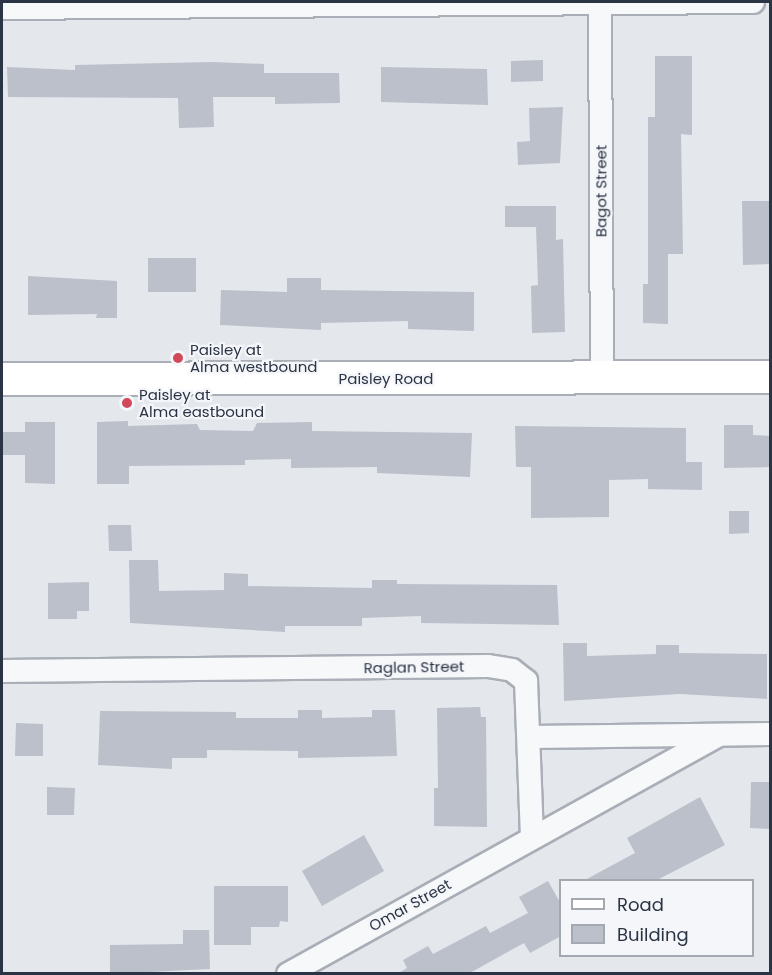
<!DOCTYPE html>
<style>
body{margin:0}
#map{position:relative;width:772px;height:975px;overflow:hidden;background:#e4e7ec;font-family:Poppins,sans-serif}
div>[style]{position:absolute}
.building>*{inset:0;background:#bbc0ca}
.roads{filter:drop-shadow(2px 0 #a9aeb7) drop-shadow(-2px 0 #a9aeb7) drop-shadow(0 2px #a9aeb7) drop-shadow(0 -2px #a9aeb7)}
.minor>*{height:22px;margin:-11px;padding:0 11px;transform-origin:11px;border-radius:11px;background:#f7f8fa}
.secondary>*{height:32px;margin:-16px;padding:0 16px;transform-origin:16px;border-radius:16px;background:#fff}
.dots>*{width:16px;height:16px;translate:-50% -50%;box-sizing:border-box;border:3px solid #f4f6f9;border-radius:50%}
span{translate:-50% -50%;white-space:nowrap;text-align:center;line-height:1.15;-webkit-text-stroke:4.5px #f4f6f9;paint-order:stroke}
.street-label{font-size:15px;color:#2b3445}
.poi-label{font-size:15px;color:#2b3445}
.left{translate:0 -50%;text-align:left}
.frame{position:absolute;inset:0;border:3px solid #2b3445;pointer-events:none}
.legend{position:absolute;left:559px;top:879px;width:195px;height:78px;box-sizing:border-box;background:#f4f6f9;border:2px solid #a4a8b1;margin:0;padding:8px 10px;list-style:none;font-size:18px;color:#2b3445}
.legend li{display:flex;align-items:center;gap:12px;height:30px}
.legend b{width:30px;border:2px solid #a4a8b1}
</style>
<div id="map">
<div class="building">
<div style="clip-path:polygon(655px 56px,692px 56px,692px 135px,681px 134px,683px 254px,668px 254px,668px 324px,643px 323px,643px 284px,648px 284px,648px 117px,655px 117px)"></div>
<div style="clip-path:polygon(543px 60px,543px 81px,511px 82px,511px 61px)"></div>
<div style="clip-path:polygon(212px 62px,264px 64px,264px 73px,339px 73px,340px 103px,275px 104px,275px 97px,213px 97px,214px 127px,179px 128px,178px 98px,8px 97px,7px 67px,75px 70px,75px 65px)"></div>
<div style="clip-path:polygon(381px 67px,487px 69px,488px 105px,381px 102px)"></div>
<div style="clip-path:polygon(563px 107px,560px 163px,518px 165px,517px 142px,530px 141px,529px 108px)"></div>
<div style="clip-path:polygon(742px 201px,771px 201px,771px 264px,743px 265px)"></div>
<div style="clip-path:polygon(505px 206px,556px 206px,556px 240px,563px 239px,565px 332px,532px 333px,531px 286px,538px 285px,536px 227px,505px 227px)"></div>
<div style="clip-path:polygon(148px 258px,196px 258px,196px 292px,148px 292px)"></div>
<div style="clip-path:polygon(28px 276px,117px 281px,117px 318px,96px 318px,97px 314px,28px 315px)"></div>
<div style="clip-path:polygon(287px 278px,321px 278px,321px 290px,474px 292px,474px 331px,408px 329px,408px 321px,321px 323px,321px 330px,220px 325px,221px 290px,287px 292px)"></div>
<div style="clip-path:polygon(128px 421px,128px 426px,197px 424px,200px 430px,253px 431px,257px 423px,312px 422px,312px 431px,472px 433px,470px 477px,377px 473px,377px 467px,291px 468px,291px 459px,245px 460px,245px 465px,129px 466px,129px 484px,97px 484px,97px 422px)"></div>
<div style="clip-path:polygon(25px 422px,55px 422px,55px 484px,25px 483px,25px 455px,2px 455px,2px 432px,25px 432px)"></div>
<div style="clip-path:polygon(724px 425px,753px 425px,753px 435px,771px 436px,771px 467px,724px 468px)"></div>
<div style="clip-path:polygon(515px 426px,686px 428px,686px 462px,702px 462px,702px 490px,648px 489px,648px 479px,609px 480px,609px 517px,531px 518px,531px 467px,516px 467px)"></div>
<div style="clip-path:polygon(729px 511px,749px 511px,749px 533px,729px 534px)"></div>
<div style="clip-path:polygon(108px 525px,131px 525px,132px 551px,109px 551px)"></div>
<div style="clip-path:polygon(129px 560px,158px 560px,159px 591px,224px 590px,224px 573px,248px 574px,248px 586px,372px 588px,372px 580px,397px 580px,397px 584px,557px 585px,559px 625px,421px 623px,421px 616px,362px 618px,362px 626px,285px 626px,285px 632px,130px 623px)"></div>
<div style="clip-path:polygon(89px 582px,89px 611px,77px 611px,77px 619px,48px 619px,48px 583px)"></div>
<div style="clip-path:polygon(563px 643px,587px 643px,587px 656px,656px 654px,656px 645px,679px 645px,679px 653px,767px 654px,767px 699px,680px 694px,564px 701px)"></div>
<div style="clip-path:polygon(480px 707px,481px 717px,486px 717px,487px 827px,434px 826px,434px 788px,438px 788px,437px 708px)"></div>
<div style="clip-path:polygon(298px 710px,322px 710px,322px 718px,372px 717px,372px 710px,395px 710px,397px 756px,298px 758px,298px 751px,207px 750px,207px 758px,172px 758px,172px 769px,98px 765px,100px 711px,236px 712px,236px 718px,298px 718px)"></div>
<div style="clip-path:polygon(16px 723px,43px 724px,43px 756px,15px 756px)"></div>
<div style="clip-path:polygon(751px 782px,771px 782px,771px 829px,750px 828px)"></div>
<div style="clip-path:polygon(47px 787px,75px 788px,74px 815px,47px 815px)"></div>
<div style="clip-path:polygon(700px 797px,725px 845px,657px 880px,585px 880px,635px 853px,627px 838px)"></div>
<div style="clip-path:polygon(364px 835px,384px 871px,322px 906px,302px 871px)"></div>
<div style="clip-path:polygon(548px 881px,561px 904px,561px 936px,530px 953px,524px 943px,468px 974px,397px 974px,407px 968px,403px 960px,428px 946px,433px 954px,486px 926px,490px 933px,528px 913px,519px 897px)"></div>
<div style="clip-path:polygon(214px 886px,288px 886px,288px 922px,280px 921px,279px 927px,251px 927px,251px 945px,214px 945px)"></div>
<div style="clip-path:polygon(183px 930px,209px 930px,210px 969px,110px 974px,110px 945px,183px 944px)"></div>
</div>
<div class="roads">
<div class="minor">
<div style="left:600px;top:2px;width:378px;rotate:89.7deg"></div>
<div style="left:2px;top:8px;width:751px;rotate:-0.46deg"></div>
<div style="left:2px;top:671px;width:486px;rotate:-0.6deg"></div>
<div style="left:488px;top:666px;width:24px;rotate:9deg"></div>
<div style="left:512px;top:670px;width:18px;rotate:38deg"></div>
<div style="left:526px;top:681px;width:156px;rotate:87.8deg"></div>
<div style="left:531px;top:737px;width:239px;rotate:-0.7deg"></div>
<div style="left:288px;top:974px;width:491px;rotate:-29deg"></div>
</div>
<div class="secondary">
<div style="left:2px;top:379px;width:768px;rotate:-0.15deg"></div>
</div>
</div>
<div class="dots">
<div style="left:178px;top:358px;background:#d1495b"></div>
<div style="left:127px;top:403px;background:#d1495b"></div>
</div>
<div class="street-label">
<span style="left:601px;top:191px;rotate:-90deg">Bagot Street</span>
<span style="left:386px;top:379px">Paisley Road</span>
<span style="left:414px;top:667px;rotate:-1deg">Raglan Street</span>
<span style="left:410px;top:905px;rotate:-29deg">Omar Street</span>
</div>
<div class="poi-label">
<span class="left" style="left:190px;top:358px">Paisley at<br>Alma westbound</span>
<span class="left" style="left:139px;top:403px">Paisley at<br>Alma eastbound</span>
</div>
<div class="frame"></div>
<ul class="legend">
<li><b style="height:8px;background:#fff"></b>Road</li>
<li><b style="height:16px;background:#bbc0ca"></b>Building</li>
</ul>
</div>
